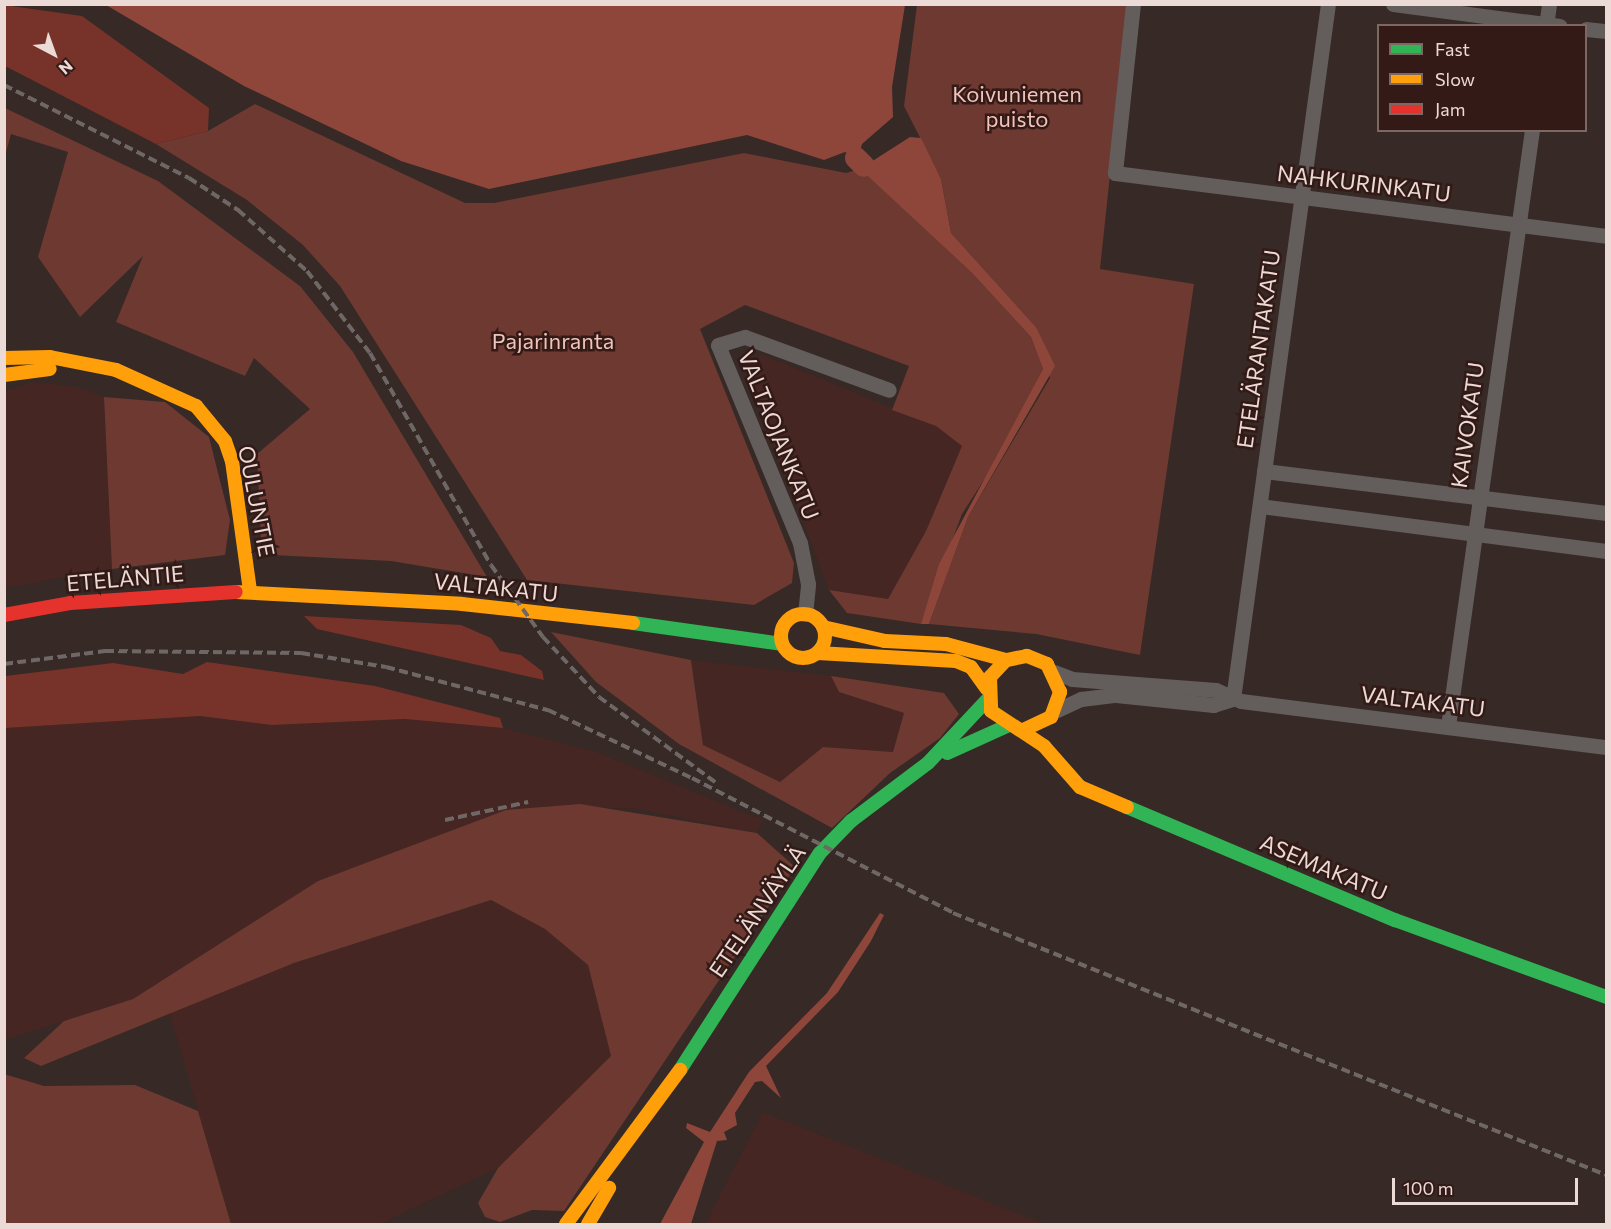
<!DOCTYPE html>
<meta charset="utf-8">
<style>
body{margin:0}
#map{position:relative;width:1611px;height:1229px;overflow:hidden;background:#362926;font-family:Commissioner,sans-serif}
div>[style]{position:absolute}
.built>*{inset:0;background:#452622}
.green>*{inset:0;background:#6d3930}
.forest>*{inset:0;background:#773329}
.water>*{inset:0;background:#8e463b}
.river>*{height:22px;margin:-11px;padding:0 11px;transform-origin:11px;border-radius:11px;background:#8e463b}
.street>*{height:15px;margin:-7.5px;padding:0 7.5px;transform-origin:7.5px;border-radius:7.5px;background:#635d5b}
.fast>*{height:14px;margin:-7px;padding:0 7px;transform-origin:7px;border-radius:7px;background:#30b455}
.slow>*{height:14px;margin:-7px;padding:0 7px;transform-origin:7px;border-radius:7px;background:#ff9f0a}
.slow>.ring{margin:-7px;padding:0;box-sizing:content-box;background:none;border:14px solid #ff9f0a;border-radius:50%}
.jam>*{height:14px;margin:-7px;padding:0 7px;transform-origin:7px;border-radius:7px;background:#e5322d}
.rail>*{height:4px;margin-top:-2px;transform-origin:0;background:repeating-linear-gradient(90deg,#6e6766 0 9px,transparent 0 13.5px)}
span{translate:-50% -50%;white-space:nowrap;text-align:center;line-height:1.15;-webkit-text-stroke:5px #331a16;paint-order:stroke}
.park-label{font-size:22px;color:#f1c3ba}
.street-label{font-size:22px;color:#ebdad6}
.frame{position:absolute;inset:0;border:6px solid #ebdad6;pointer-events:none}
.legend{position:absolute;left:1377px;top:24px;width:210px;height:108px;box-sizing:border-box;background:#331a16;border:2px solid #7d6763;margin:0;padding:8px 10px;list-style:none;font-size:18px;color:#ebdad6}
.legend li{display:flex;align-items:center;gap:12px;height:30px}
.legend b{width:30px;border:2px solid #7d6763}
.north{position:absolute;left:24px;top:24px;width:60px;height:60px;-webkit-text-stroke:4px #331a16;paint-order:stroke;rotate:139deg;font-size:16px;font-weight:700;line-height:24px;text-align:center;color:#ebdad6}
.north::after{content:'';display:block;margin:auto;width:21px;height:27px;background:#ebdad6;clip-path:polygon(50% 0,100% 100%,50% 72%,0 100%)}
.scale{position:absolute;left:1392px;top:1178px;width:186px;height:27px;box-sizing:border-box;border:3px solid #ebdad6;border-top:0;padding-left:8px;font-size:18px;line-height:21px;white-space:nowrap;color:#ebdad6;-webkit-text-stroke:4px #331a16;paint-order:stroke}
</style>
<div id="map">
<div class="built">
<div style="clip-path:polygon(761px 354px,936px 426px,962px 446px,926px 531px,888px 599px,829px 590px,746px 371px,750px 360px)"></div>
<div style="clip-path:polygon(32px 382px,79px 387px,104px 397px,112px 569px,5px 588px,5px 391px)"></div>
<div style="clip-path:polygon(691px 660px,831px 676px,839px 692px,904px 713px,893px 752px,823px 747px,780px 782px,703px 745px)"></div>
<div style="clip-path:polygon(200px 716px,272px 725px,405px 719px,503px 728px,596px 752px,763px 820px,757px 833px,637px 809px,550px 806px,318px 881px,133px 999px,5px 1040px,5px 728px)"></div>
<div style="clip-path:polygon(490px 900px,545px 929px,588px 965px,611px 1056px,498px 1168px,380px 1224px,231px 1224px,169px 1011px,294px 963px)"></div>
<div style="clip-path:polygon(763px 1112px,851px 1147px,1044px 1224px,705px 1224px)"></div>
</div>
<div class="green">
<div style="clip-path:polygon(917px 5px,1128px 5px,1100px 269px,1194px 284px,1140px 655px,1036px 634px,929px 624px,968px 517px,1050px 378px,1036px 327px,951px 233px,941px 179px,904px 106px)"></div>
<div style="clip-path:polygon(255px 104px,465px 203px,494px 203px,744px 153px,846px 173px,860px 169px,972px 273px,1031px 337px,1043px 369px,1005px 447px,962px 514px,921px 624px,847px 613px,829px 590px,888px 599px,926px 531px,962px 446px,936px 426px,892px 410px,909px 366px,745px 305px,700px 329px,794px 563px,792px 583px,754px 605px,527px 580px,340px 286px,303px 245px,247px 200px,156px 144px,208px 131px)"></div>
<div style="clip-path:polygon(5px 108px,158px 181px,300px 286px,353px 352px,487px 577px,391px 561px,272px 555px,261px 539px,257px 454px,310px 409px,254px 358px,245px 376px,116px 322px,143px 256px,80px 317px,38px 257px,68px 152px,11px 134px,5px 156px)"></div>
<div style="clip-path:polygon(104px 397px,165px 402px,209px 437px,230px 520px,225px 555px,112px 569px)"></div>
<div style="clip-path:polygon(551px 632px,691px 660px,703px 745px,780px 782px,823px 747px,893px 752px,904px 713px,839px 692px,831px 676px,944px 693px,959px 714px,940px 738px,890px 773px,832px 828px,679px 744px,596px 682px)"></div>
<div style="clip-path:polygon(580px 804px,757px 833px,795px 867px,564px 1211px,532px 1210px,500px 1222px,485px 1217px,478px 1203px,498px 1168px,611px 1056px,588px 965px,545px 929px,491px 900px,294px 963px,41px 1066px,24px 1058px,64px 1021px,133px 999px,318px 881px,506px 810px)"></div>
<div style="clip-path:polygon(4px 1074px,44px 1086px,135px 1085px,198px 1111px,231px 1224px,5px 1224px)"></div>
</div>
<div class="forest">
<div style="clip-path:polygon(4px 5px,82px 16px,209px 108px,208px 131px,156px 144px,5px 66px)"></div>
<div style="clip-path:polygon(304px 616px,461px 625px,491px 638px,500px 651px,521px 655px,542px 671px,544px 680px,317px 629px)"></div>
<div style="clip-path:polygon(207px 662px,375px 686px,500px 718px,503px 728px,405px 719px,272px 725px,200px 716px,5px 728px,5px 676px,113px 663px,183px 674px)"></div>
</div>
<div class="water">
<div style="clip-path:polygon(106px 5px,905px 4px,905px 5px,892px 87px,893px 117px,862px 144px,858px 157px,845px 152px,824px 160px,747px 135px,489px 189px,401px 161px,244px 86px)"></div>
<div style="clip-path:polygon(910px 137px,921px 138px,941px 179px,951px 233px,1036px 327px,1055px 366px,968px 517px,929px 624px,921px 624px,939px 564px,1043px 369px,1031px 337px,972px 273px,860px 169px)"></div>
<div style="clip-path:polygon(880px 913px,884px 915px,871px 941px,838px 992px,766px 1066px,781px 1098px,762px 1081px,755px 1082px,735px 1113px,737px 1125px,724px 1132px,727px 1140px,717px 1141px,691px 1224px,660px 1224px,704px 1142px,686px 1128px,687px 1123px,710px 1132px,749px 1072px,827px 993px)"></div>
</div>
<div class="river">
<div style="left:856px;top:158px;width:11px;rotate:45deg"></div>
</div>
<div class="street">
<div style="left:1133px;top:4px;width:170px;rotate:96.1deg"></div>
<div style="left:1115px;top:173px;width:495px;rotate:7.3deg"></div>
<div style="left:1393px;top:4px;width:168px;rotate:7.5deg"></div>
<div style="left:1546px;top:26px;width:22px;rotate:-82deg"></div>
<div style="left:1586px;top:29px;width:20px;rotate:6deg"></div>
<div style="left:1264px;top:471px;width:345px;rotate:7deg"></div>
<div style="left:1260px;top:506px;width:349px;rotate:7.4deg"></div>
<div style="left:805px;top:614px;width:30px;rotate:-84deg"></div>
<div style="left:808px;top:584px;width:42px;rotate:-101deg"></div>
<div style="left:800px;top:543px;width:214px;rotate:-112.5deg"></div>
<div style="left:718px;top:345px;width:28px;rotate:-17deg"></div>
<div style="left:745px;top:337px;width:153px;rotate:20.2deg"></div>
<div style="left:1054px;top:672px;width:19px;rotate:21deg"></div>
<div style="left:1072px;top:679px;width:144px;rotate:4.4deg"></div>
<div style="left:1216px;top:690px;width:27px;rotate:24deg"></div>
<div style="left:1241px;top:701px;width:368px;rotate:7.2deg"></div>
<div style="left:1233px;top:699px;width:701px;rotate:-82.22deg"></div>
<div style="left:1055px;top:711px;width:29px;rotate:-25deg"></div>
<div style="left:1081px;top:699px;width:35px;rotate:-7deg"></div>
<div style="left:1116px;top:695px;width:98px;rotate:5.9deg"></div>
<div style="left:1213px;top:705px;width:21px;rotate:-17deg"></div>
<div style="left:1448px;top:726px;width:602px;rotate:-81.98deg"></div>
</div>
<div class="fast">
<div style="left:633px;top:623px;width:150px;rotate:8deg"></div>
<div style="left:947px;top:753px;width:66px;rotate:-24.2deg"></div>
<div style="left:1127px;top:807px;width:291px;rotate:22.9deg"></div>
<div style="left:1395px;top:920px;width:225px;rotate:20deg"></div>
<div style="left:680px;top:1070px;width:258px;rotate:-57.2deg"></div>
<div style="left:820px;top:853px;width:45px;rotate:-45.9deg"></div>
<div style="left:851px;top:821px;width:96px;rotate:-37deg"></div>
<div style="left:928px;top:763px;width:86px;rotate:-46.9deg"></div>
</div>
<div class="slow">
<div style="left:4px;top:358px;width:46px;rotate:-1.2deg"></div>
<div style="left:50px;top:357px;width:67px;rotate:11.1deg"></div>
<div style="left:116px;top:370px;width:88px;rotate:24.2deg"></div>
<div style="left:196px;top:406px;width:45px;rotate:50.4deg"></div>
<div style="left:225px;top:441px;width:21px;rotate:71deg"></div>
<div style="left:232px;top:461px;width:131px;rotate:82.1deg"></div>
<div style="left:4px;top:375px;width:46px;rotate:-7.4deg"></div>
<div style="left:236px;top:592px;width:226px;rotate:3deg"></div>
<div style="left:462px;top:604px;width:172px;rotate:6.3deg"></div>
<div class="ring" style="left:781px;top:614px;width:30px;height:30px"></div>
<div style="left:823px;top:627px;width:64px;rotate:12.7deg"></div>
<div style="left:885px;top:641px;width:61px;rotate:2.8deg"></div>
<div style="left:946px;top:644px;width:62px;rotate:14.9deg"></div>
<div style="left:818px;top:653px;width:138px;rotate:3.3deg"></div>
<div style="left:956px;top:661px;width:16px;rotate:22deg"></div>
<div style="left:971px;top:667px;width:27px;rotate:54deg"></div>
<div style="left:1023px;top:730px;width:31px;rotate:-25deg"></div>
<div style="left:1051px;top:717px;width:27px;rotate:-70deg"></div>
<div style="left:1060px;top:692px;width:31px;rotate:-115deg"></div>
<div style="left:1047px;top:664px;width:22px;rotate:-158deg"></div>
<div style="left:1027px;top:656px;width:21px;rotate:169deg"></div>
<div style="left:1006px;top:660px;width:23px;rotate:133deg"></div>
<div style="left:990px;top:677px;width:34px;rotate:88deg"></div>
<div style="left:991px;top:711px;width:64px;rotate:33.4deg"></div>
<div style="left:1044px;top:746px;width:55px;rotate:48.7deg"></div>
<div style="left:1080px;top:787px;width:51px;rotate:23.1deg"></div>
<div style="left:566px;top:1224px;width:192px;rotate:-53.5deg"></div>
<div style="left:588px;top:1224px;width:42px;rotate:-59.7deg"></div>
</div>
<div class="jam">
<div style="left:4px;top:615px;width:67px;rotate:-10.3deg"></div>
<div style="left:70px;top:603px;width:166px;rotate:-3.8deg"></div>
</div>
<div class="rail">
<div style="left:4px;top:85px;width:207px;rotate:26.7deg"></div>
<div style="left:189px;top:178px;width:59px;rotate:33.1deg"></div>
<div style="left:238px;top:210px;width:92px;rotate:41.5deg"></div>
<div style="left:307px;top:271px;width:103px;rotate:52.5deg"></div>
<div style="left:370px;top:353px;width:244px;rotate:60.3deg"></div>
<div style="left:491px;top:565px;width:89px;rotate:54.2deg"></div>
<div style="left:543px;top:637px;width:82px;rotate:47deg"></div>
<div style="left:599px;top:697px;width:144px;rotate:36.2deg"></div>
<div style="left:4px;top:664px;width:102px;rotate:-7.3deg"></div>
<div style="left:105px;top:651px;width:196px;rotate:0.6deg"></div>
<div style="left:301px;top:653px;width:86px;rotate:9.4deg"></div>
<div style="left:386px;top:667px;width:168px;rotate:14.9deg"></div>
<div style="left:548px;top:710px;width:159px;rotate:25.3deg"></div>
<div style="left:692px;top:778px;width:294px;rotate:27.3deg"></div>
<div style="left:953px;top:913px;width:704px;rotate:21.86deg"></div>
<div style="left:445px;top:820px;width:85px;rotate:-12.2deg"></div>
</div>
<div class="park-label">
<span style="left:1017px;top:106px">Koivuniemen<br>puisto</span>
<span style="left:553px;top:341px">Pajarinranta</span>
</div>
<div class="street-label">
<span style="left:1364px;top:183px;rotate:7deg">NAHKURINKATU</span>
<span style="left:1258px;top:349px;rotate:-82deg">ETELÄRANTAKATU</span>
<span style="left:1467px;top:425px;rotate:-82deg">KAIVOKATU</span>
<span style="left:779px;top:435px;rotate:68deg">VALTAOJANKATU</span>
<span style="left:257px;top:501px;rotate:79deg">OULUNTIE</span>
<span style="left:125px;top:578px;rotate:-5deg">ETELÄNTIE</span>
<span style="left:496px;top:587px;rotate:6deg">VALTAKATU</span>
<span style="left:1423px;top:701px;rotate:7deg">VALTAKATU</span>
<span style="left:1324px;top:867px;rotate:23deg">ASEMAKATU</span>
<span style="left:757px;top:911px;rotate:-56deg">ETELÄNVÄYLÄ</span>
</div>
<div class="frame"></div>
<ul class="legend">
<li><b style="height:8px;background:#30b455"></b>Fast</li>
<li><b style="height:8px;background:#ff9f0a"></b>Slow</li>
<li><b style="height:8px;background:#e5322d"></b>Jam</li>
</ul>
<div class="north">N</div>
<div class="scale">100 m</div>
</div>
